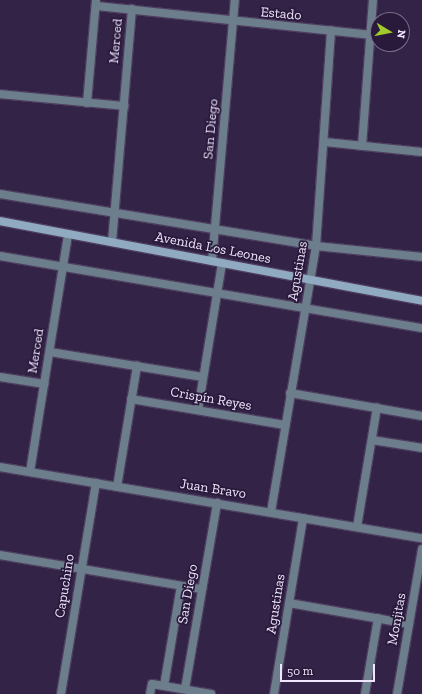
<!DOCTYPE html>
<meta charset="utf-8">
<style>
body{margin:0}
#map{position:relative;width:422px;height:694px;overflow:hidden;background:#332346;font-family:"Zilla Slab",serif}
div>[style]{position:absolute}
.roads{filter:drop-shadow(1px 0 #4d3e60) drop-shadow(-1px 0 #4d3e60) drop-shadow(0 1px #4d3e60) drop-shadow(0 -1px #4d3e60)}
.minor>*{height:8px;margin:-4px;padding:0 4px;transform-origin:4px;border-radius:4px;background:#6c7d8b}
.secondary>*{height:8px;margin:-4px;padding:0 4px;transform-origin:4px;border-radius:4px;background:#90abc1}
span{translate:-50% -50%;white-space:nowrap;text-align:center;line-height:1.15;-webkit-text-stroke:3.5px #29193b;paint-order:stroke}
.street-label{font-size:14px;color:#efe6fd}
.north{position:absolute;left:370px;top:12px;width:40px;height:40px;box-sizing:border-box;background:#29193b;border:1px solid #786b89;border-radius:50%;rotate:100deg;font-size:11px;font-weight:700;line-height:16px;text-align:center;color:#efe6fd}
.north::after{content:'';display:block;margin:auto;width:14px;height:18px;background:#a0c92b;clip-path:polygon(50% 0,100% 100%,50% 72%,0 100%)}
.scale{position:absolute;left:280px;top:664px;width:95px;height:18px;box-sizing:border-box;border:2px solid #efe6fd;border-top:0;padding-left:5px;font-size:12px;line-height:14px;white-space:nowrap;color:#efe6fd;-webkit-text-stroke:3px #29193b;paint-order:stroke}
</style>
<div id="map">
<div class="roads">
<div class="minor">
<div style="left:96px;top:6px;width:276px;rotate:6deg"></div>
<div style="left:0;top:94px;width:125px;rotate:5.5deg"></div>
<div style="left:87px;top:103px;width:103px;rotate:-85deg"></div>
<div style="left:324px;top:142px;width:99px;rotate:5.8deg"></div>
<div style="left:362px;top:146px;width:146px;rotate:-85.7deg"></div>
<div style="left:0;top:194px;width:320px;rotate:9.3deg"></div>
<div style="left:316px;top:246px;width:107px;rotate:5.9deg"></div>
<div style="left:112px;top:242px;width:234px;rotate:-85.1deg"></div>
<div style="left:0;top:256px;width:428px;rotate:9.7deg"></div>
<div style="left:212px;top:261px;width:262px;rotate:-85deg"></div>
<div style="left:50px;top:352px;width:155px;rotate:9.3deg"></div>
<div style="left:0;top:377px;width:45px;rotate:9deg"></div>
<div style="left:290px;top:393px;width:134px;rotate:9.9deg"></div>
<div style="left:131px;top:399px;width:156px;rotate:9.6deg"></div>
<div style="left:198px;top:410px;width:149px;rotate:-80.7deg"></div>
<div style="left:372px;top:440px;width:51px;rotate:9.1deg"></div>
<div style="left:0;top:467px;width:428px;rotate:9.6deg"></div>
<div style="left:30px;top:472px;width:241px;rotate:-80.9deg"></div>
<div style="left:117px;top:487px;width:123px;rotate:-80.6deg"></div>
<div style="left:271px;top:512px;width:270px;rotate:-80.4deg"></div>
<div style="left:316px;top:246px;width:216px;rotate:-86deg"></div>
<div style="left:357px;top:527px;width:121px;rotate:-80.5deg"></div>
<div style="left:0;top:555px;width:205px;rotate:9.6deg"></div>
<div style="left:289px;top:603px;width:122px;rotate:9.9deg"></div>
<div style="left:164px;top:686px;width:101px;rotate:-80.4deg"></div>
<div style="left:185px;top:689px;width:189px;rotate:-80.2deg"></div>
<div style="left:61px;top:694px;width:214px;rotate:-80.6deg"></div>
<div style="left:150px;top:694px;width:10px;rotate:-79deg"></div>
<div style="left:152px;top:684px;width:60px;rotate:9.6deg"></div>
<div style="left:274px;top:694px;width:178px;rotate:-80.6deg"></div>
<div style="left:365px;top:694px;width:77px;rotate:-80.3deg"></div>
<div style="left:397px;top:694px;width:147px;rotate:-80.2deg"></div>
</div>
<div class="secondary">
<div style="left:0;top:221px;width:430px;rotate:10.7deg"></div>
</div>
</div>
<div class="street-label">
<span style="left:281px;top:14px;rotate:5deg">Estado</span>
<span style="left:116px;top:41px;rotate:-85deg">Merced</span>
<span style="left:211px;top:129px;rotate:-85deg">San Diego</span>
<span style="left:213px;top:248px;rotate:11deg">Avenida Los Leones</span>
<span style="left:298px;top:271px;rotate:-80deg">Agustinas</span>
<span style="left:36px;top:351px;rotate:-81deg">Merced</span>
<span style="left:211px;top:399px;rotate:10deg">Crispín Reyes</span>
<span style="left:213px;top:489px;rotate:9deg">Juan Bravo</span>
<span style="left:65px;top:586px;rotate:-81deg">Capuchino</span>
<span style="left:188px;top:594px;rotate:-80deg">San Diego</span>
<span style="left:276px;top:604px;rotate:-81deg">Agustinas</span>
<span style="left:397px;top:619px;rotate:-80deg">Monjitas</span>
</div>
<div class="north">N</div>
<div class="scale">50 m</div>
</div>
